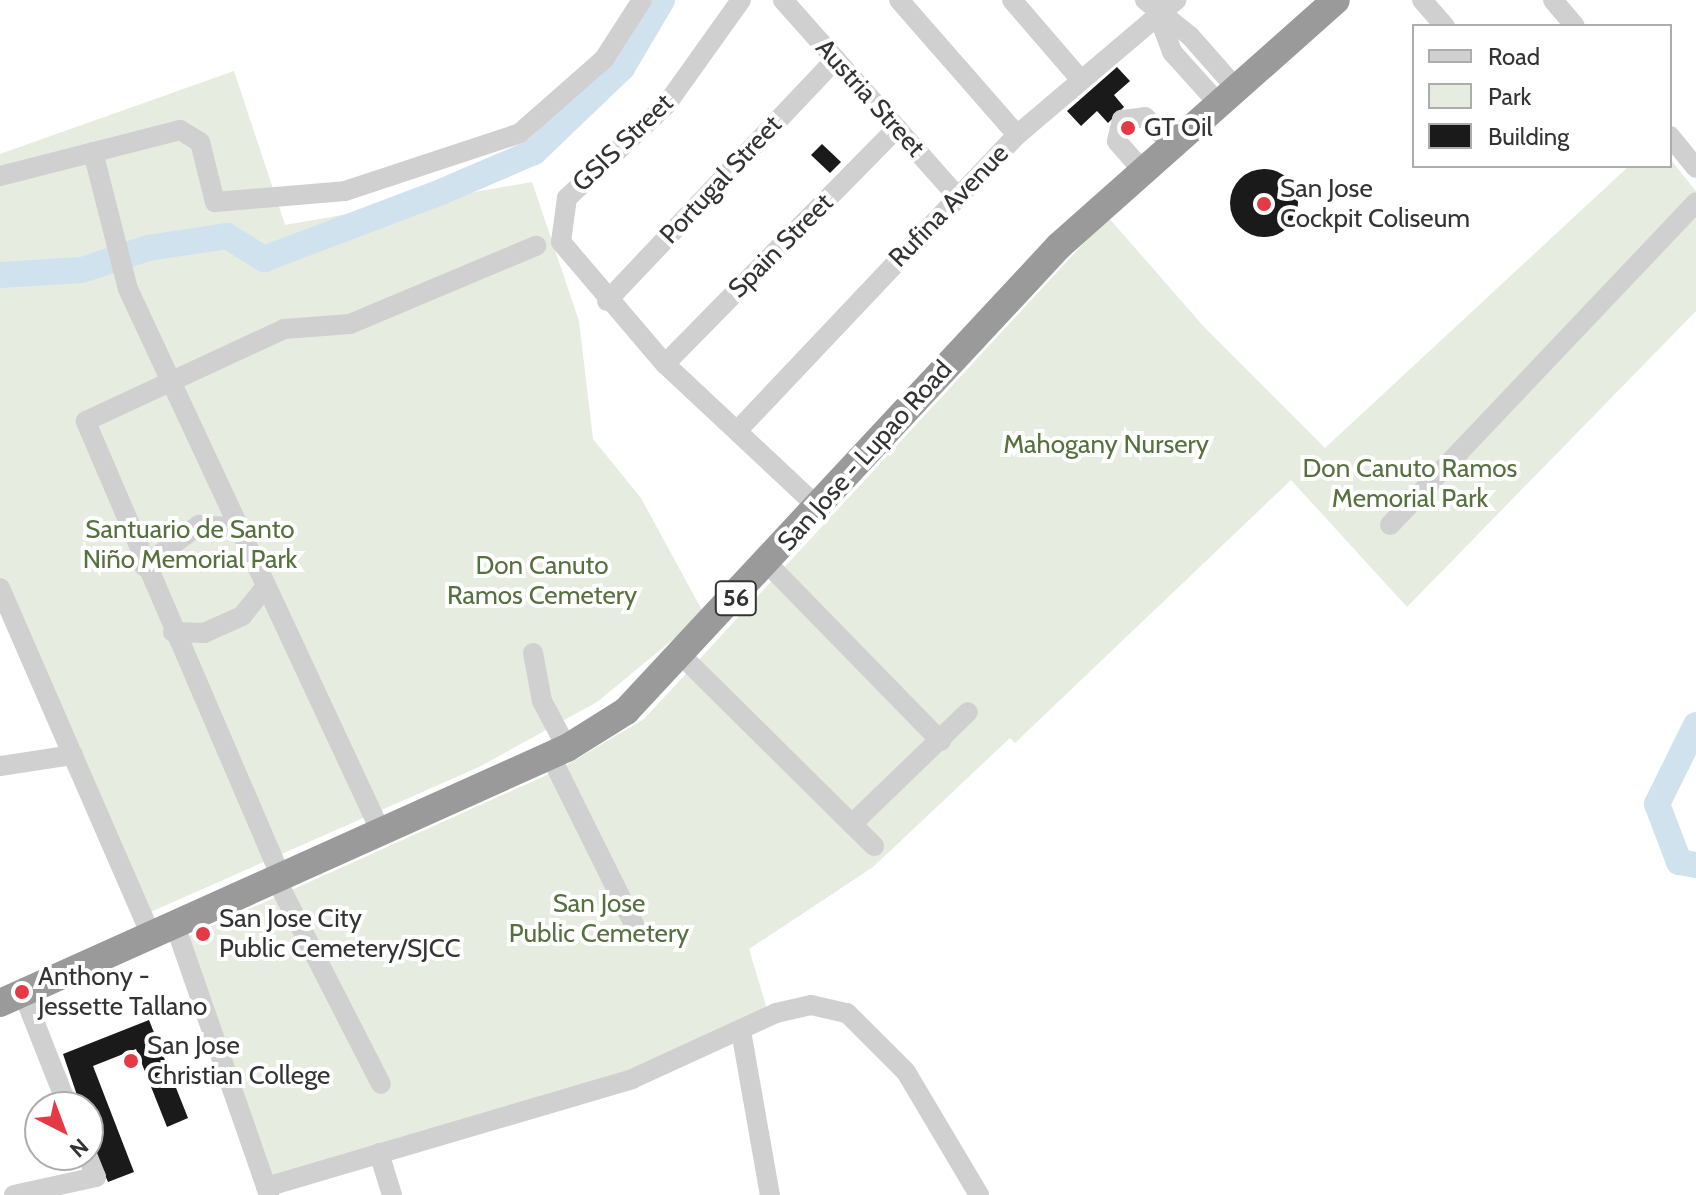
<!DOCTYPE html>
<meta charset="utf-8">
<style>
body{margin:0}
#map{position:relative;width:1696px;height:1195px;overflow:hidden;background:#fff;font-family:Cabin,sans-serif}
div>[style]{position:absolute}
.green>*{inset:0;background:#e6ecdf}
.river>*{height:26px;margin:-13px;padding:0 13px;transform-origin:13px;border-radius:13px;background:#cfe2ee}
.building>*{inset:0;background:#1a1a1a}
.round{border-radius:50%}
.minor>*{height:20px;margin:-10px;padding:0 10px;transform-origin:10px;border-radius:10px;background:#d0d0d0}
.highway>*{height:28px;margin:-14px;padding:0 14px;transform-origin:14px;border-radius:14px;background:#9a9a9a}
.dots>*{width:22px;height:22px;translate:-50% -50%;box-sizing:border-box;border:4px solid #fff;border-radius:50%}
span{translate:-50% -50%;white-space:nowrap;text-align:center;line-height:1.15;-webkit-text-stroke:8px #fff;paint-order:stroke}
.shield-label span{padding:2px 6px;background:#fff;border:2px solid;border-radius:6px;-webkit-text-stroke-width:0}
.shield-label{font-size:24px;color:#333;font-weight:700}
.street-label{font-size:26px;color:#333}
.poi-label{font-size:26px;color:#333}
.left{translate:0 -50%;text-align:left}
.park-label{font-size:26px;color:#56703f}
.legend{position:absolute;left:1412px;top:24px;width:260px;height:144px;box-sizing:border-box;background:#fff;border:2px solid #adadad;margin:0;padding:10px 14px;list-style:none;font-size:24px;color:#333}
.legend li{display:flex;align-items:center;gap:16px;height:40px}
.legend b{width:40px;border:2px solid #adadad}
.north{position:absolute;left:24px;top:1091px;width:80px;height:80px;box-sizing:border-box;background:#fff;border:2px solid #adadad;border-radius:50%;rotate:138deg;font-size:22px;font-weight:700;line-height:32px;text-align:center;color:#333}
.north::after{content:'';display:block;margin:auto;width:28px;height:36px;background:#e63946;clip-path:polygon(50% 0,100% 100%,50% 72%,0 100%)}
</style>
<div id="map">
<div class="green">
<div style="clip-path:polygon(234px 71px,285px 225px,532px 182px,579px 321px,593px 439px,641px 498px,704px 614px,597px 702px,479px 767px,146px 914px,0 577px,0 154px)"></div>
<div style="clip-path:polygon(1670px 159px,1696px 191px,1696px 311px,1407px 607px,1291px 480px,1015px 743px,1010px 738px,873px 867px,749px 949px,767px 1009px,669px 1058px,273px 1177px,185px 938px,558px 770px,644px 719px,1108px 217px,1205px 328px,1325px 448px,1629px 166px,1670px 166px)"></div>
</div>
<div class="river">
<div style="left:0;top:275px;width:82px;rotate:-3.5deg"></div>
<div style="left:82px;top:270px;width:70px;rotate:-18.4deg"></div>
<div style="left:148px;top:248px;width:80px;rotate:-8.6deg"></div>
<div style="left:227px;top:236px;width:44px;rotate:31.9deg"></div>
<div style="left:264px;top:259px;width:189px;rotate:-20.7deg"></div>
<div style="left:441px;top:192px;width:101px;rotate:-23.3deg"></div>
<div style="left:534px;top:152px;width:122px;rotate:-43.7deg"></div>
<div style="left:622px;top:68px;width:79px;rotate:-59.5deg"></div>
<div style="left:1696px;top:725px;width:88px;rotate:116.3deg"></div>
<div style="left:1657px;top:804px;width:62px;rotate:69.2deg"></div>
<div style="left:1679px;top:862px;width:17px;rotate:10deg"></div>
</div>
<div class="building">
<div style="clip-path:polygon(1117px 67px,1130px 81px,1114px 95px,1124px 107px,1108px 123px,1097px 111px,1081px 126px,1067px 111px)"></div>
<div style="clip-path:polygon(822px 144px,841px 162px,830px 173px,811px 155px)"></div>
<div class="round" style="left:1230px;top:169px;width:68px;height:68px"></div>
<div style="clip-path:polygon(149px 1020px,188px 1118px,167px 1127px,136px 1049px,93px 1066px,134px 1172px,108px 1182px,88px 1135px,88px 1107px,81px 1107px,63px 1054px)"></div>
</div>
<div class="minor">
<div style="left:741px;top:0;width:129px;rotate:125.5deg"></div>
<div style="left:666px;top:105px;width:136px;rotate:136.8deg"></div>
<div style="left:567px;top:198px;width:44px;rotate:97.8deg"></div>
<div style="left:561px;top:242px;width:160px;rotate:49.6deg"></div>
<div style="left:665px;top:364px;width:209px;rotate:43.1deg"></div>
<div style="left:783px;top:0;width:262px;rotate:48.4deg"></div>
<div style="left:899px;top:0;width:179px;rotate:48.8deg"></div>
<div style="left:1012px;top:0;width:104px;rotate:49.3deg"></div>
<div style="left:1145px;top:0;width:58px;rotate:38.7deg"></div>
<div style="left:1190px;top:36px;width:68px;rotate:48.6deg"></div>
<div style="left:1422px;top:0;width:35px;rotate:49deg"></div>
<div style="left:1553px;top:0;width:34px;rotate:50deg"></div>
<div style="left:1158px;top:15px;width:40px;rotate:69deg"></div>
<div style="left:1172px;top:52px;width:67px;rotate:48deg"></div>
<div style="left:1670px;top:136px;width:41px;rotate:50.9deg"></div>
<div style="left:93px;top:152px;width:141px;rotate:75.7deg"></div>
<div style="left:128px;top:289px;width:599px;rotate:65.02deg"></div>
<div style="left:1142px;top:170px;width:38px;rotate:-131deg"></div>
<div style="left:1117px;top:141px;width:22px;rotate:-77deg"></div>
<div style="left:1122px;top:120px;width:23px;rotate:-7deg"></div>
<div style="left:1145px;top:117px;width:37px;rotate:46deg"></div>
<div style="left:0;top:176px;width:186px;rotate:-14.3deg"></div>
<div style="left:180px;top:130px;width:23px;rotate:31deg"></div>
<div style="left:200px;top:142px;width:62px;rotate:76deg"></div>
<div style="left:215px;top:202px;width:130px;rotate:-4.8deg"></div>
<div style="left:345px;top:191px;width:184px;rotate:-18.3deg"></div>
<div style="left:520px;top:133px;width:112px;rotate:-41.4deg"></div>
<div style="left:604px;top:59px;width:70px;rotate:-57.2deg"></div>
<div style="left:607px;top:301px;width:333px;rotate:-46.6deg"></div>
<div style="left:665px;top:364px;width:331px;rotate:-45.5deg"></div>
<div style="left:739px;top:429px;width:405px;rotate:-46.6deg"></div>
<div style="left:1017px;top:135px;width:209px;rotate:-40.3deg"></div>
<div style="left:1390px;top:525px;width:445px;rotate:-46.5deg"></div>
<div style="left:767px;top:563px;width:249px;rotate:45.7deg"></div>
<div style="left:144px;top:566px;width:69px;rotate:-36.7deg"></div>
<div style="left:199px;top:525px;width:39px;rotate:4deg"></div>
<div style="left:0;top:588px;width:379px;rotate:66.5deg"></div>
<div style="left:173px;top:632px;width:31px;rotate:2deg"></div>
<div style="left:204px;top:633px;width:42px;rotate:-24.1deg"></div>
<div style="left:242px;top:616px;width:36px;rotate:-51deg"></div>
<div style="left:533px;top:653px;width:49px;rotate:79.4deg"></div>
<div style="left:542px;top:701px;width:53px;rotate:62deg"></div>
<div style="left:683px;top:657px;width:269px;rotate:44.7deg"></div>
<div style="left:550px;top:755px;width:189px;rotate:63.6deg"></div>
<div style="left:0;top:766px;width:74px;rotate:-8.6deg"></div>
<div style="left:852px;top:824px;width:161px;rotate:-44deg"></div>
<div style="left:281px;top:877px;width:496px;rotate:-113.2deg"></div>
<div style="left:86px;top:421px;width:218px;rotate:-24.9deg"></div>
<div style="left:284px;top:329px;width:66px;rotate:-4.3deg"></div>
<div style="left:350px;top:324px;width:202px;rotate:-22.8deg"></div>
<div style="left:276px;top:879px;width:230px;rotate:62.9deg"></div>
<div style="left:175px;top:925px;width:286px;rotate:70.8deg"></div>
<div style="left:23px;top:993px;width:123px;rotate:68.5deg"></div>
<div style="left:741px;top:1031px;width:167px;rotate:80deg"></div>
<div style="left:379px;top:1153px;width:44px;rotate:72.8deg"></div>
<div style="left:266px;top:1187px;width:382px;rotate:-16.4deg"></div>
<div style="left:632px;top:1079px;width:158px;rotate:-24.6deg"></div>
<div style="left:776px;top:1013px;width:36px;rotate:-13deg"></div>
<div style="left:811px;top:1005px;width:37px;rotate:13deg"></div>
<div style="left:847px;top:1013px;width:83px;rotate:45deg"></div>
<div style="left:906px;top:1072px;width:143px;rotate:59.3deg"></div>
<div style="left:14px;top:1195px;width:84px;rotate:-12.4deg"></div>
<div style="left:96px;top:1177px;width:24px;rotate:-112deg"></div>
</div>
<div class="highway">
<div style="left:0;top:1003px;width:622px;rotate:-24.22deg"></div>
<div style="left:567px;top:748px;width:70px;rotate:-32.1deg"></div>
<div style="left:626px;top:711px;width:635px;rotate:-47.04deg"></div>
<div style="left:1059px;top:246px;width:370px;rotate:-41.6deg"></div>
</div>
<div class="dots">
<div style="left:1128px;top:128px;background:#e63946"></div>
<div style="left:1264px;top:204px;background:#e63946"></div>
<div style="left:203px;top:934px;background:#e63946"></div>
<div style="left:22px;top:992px;background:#e63946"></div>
<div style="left:131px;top:1061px;background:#e63946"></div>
</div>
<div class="shield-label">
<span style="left:736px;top:598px">56</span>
</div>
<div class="street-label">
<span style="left:870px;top:98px;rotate:48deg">Austria Street</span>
<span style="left:623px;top:143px;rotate:-44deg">GSIS Street</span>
<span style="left:721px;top:180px;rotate:-47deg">Portugal Street</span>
<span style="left:949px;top:206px;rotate:-46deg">Rufina Avenue</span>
<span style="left:781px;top:246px;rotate:-45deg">Spain Street</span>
<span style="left:865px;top:456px;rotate:-48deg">San Jose - Lupao Road</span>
</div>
<div class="poi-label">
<span class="left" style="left:1144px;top:128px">GT Oil</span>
<span class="left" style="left:1280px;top:204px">San Jose<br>Cockpit Coliseum</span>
<span class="left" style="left:219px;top:934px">San Jose City<br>Public Cemetery/SJCC</span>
<span class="left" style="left:38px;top:992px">Anthony -<br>Jessette Tallano</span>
<span class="left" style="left:147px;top:1061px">San Jose<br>Christian College</span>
</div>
<div class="park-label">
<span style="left:1106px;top:445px">Mahogany Nursery</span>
<span style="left:1410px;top:484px">Don Canuto Ramos<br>Memorial Park</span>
<span style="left:190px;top:545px">Santuario de Santo<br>Niño Memorial Park</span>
<span style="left:542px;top:581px">Don Canuto<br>Ramos Cemetery</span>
<span style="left:599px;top:919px">San Jose<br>Public Cemetery</span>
</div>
<ul class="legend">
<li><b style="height:10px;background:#d0d0d0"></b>Road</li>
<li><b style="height:22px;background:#e6ecdf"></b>Park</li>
<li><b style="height:22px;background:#1a1a1a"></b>Building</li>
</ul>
<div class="north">N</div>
</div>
